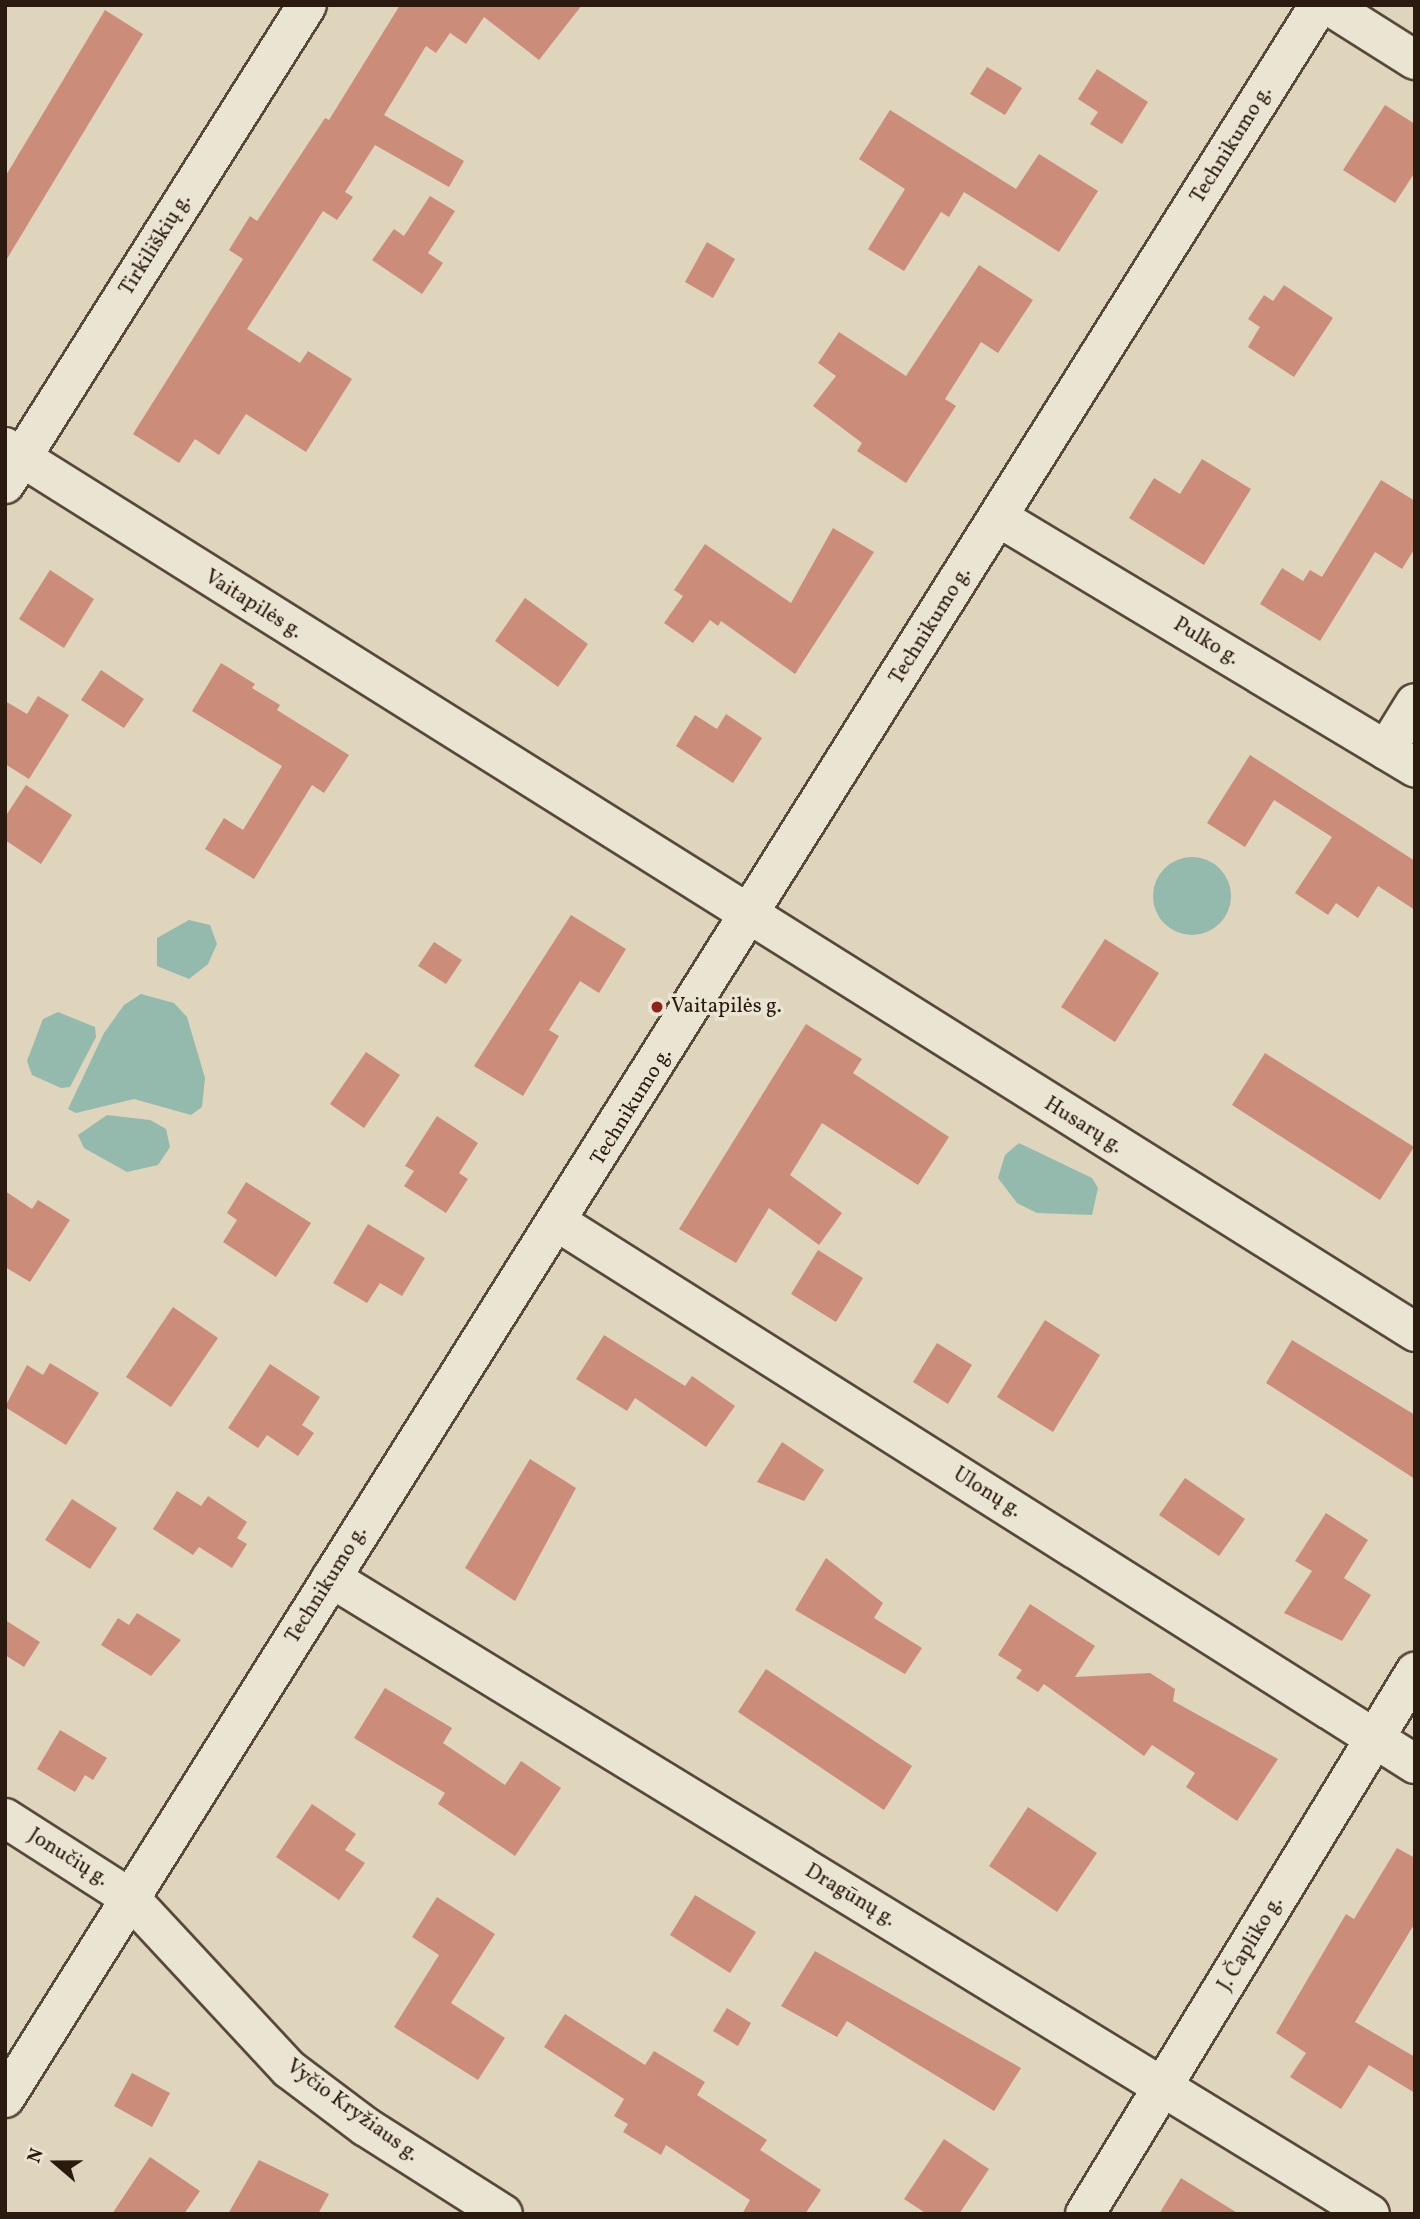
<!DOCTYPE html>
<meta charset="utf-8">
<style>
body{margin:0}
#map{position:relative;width:1420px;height:2219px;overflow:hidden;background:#dfd5bc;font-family:Vollkorn,serif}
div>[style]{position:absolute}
.water>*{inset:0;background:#94b9ad}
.round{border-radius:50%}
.building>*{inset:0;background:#cc8c7a}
.roads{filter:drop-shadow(2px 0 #57493a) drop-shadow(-2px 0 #57493a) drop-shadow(0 2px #57493a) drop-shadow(0 -2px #57493a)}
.minor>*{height:38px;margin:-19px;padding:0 19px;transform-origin:19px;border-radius:19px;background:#eae4d3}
.dots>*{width:19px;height:19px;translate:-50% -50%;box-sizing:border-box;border:4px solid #eae4d3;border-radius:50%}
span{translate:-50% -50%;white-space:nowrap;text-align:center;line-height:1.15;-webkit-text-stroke:7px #eae4d3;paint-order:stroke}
.street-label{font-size:21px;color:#2a1a0f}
.poi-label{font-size:21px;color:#2a1a0f}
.left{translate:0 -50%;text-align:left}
.frame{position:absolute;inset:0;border:7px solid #2a1a0f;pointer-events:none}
.north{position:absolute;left:21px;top:2128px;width:70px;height:70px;-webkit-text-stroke:5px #eae4d3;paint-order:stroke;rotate:290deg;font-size:19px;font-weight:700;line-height:28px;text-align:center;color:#2a1a0f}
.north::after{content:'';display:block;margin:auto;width:24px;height:32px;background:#2a1a0f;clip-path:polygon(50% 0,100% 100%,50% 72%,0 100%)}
</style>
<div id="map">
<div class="water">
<div class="round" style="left:1153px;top:857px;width:78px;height:78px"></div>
<div style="clip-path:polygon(189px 920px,210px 925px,217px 944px,208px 964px,189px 979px,157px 966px,157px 938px)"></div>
<div style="clip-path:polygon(141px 994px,174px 1003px,187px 1017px,205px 1078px,202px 1107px,191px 1115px,134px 1099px,76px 1113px,68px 1109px,104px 1033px,124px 1005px)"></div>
<div style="clip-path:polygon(58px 1012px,95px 1027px,96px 1037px,70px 1087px,61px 1088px,32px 1075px,27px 1061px,43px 1019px)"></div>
<div style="clip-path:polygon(107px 1115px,150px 1120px,166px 1129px,170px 1147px,158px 1165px,127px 1172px,84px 1148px,78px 1135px)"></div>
<div style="clip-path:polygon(1019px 1143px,1092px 1178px,1098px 1188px,1092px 1215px,1037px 1213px,1017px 1203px,998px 1178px,1005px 1155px)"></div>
</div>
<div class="building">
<div style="clip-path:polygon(400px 5px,582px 5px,539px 60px,484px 17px,466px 44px,450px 33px,436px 53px,426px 46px,384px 115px,464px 161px,449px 187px,375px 145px,345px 192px,353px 197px,337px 220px,323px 211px,247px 329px,300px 363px,308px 351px,352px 379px,306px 452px,246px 414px,219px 455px,195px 439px,179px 463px,133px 434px,243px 259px,229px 250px,250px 216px,257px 221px,325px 118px,329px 120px)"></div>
<div style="clip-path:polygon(105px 10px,143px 34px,5px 262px,5px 177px)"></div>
<div style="clip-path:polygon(987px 67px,1022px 88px,1005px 115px,970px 94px)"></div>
<div style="clip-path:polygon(1097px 69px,1148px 102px,1122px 144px,1090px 124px,1098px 112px,1078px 99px)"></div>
<div style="clip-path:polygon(1385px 105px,1415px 124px,1415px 172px,1395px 203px,1343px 170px)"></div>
<div style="clip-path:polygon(890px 110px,1016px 189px,1039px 154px,1098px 191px,1059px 252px,964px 192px,949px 217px,941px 212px,904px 271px,868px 249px,905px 189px,859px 159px)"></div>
<div style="clip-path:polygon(430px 196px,455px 211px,428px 253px,443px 263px,422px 294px,372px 260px,394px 229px,404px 236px)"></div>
<div style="clip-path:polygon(707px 242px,735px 259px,713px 298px,685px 282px)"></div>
<div style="clip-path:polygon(979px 265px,1033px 300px,998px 353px,981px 342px,945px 399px,956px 406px,906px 483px,857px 451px,862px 443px,813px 406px,836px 376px,818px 363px,839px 332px,906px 376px)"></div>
<div style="clip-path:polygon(1284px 285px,1333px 318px,1294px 377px,1248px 347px,1260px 327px,1248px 319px,1264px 295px,1273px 301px)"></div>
<div style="clip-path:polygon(1202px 459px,1251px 489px,1204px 565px,1129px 518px,1154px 478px,1180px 494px)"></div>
<div style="clip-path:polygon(1381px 480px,1415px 501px,1415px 548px,1402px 569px,1375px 552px,1320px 641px,1260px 604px,1282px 568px,1303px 581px,1310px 570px,1322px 577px)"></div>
<div style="clip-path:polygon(833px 528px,874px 552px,795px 674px,721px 621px,718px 626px,710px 620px,693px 643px,664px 623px,683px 596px,674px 590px,705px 544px,791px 603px)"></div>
<div style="clip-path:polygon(50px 570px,94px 599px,64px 648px,19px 619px)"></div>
<div style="clip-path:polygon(525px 598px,588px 644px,558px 687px,495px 641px)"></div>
<div style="clip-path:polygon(221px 663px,255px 684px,252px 688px,280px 705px,277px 710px,349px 755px,324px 793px,312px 785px,254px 879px,205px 849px,224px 818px,243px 830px,282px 766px,192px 711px)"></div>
<div style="clip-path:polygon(101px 670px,144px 699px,124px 728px,81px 700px)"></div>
<div style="clip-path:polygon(38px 696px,69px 715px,29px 779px,5px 764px,5px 701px,27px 714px)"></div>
<div style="clip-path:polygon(726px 714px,762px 738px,733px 783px,676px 746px,695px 715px,717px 729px)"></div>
<div style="clip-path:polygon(1250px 755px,1415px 861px,1415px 910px,1378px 886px,1358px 918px,1336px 903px,1328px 915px,1295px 893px,1332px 837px,1274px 800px,1245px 847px,1207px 823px)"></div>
<div style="clip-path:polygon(26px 785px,72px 815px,41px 864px,5px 840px,5px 817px)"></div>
<div style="clip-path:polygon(571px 915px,626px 949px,599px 993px,580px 981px,549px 1030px,559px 1036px,523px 1096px,474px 1066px)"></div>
<div style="clip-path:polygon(1105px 939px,1159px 973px,1115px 1042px,1061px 1007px)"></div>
<div style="clip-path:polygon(434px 942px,462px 960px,446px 984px,418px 966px)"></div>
<div style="clip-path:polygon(806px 1024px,862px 1059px,853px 1073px,949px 1137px,918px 1185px,822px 1123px,790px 1175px,842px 1213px,819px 1245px,769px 1208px,736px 1263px,679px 1229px)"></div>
<div style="clip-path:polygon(366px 1052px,400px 1075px,364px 1128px,330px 1104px)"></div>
<div style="clip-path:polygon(1265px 1053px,1414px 1147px,1380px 1200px,1232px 1105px)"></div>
<div style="clip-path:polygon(437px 1116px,478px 1143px,459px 1173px,468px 1179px,446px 1213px,404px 1186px,414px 1171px,405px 1166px)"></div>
<div style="clip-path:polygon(246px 1182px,311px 1223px,276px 1277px,223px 1242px,237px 1220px,227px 1213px)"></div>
<div style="clip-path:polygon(5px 1191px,32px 1209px,38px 1200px,70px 1220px,30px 1282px,5px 1267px)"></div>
<div style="clip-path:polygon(368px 1224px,425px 1258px,402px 1296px,380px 1283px,367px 1303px,333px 1283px)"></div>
<div style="clip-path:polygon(818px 1250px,863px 1278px,836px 1322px,791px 1294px)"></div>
<div style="clip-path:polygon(173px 1307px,218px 1338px,171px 1407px,126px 1377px)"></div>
<div style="clip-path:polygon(1045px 1320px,1100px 1355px,1053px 1432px,997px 1397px)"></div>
<div style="clip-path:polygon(604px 1335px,685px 1386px,692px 1376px,735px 1406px,706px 1447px,635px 1398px,627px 1411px,576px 1379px)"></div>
<div style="clip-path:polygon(1292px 1340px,1415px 1415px,1415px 1479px,1266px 1383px)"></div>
<div style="clip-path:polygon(937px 1343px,972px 1365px,948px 1404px,913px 1382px)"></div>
<div style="clip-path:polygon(50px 1363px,99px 1393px,66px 1445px,5px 1407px,27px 1365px,43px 1375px)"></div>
<div style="clip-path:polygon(270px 1364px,320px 1397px,302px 1425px,314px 1433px,298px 1456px,267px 1435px,258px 1448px,228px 1428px)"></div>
<div style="clip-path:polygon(782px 1442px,824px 1470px,804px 1501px,757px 1482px)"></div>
<div style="clip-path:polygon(530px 1459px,576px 1488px,515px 1601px,465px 1568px)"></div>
<div style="clip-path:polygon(1185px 1478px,1245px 1519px,1219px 1556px,1159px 1515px)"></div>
<div style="clip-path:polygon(177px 1491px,201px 1506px,208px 1496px,247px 1522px,237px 1538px,247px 1544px,232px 1568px,199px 1547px,193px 1555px,153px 1529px)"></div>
<div style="clip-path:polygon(72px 1499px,117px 1528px,90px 1569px,45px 1540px)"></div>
<div style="clip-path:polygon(1326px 1513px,1368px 1540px,1344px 1578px,1371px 1595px,1342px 1641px,1284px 1613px,1312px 1571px,1295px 1561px)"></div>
<div style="clip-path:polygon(826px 1558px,883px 1603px,874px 1618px,922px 1648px,905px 1674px,795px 1610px)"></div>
<div style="clip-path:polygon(1030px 1604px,1095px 1646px,1075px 1677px,1150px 1673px,1175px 1689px,1173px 1701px,1278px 1759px,1237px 1821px,1186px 1787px,1195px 1773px,1152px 1745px,1144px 1756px,1044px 1684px,1038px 1692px,1016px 1678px,1022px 1670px,998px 1655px)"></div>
<div style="clip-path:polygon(137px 1613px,181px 1640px,151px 1676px,101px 1645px,118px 1618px,129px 1625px)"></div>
<div style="clip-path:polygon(5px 1620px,40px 1642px,24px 1667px,5px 1655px)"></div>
<div style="clip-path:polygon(766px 1669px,912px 1766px,884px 1810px,738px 1712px)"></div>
<div style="clip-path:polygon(385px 1688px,452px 1728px,443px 1743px,505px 1785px,521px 1761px,561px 1788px,515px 1856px,438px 1804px,445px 1793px,354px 1738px)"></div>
<div style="clip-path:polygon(60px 1730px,107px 1758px,93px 1780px,85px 1775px,75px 1792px,37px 1769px)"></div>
<div style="clip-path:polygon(312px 1804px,356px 1834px,345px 1850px,365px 1863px,339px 1900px,276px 1857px)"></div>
<div style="clip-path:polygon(1028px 1807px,1097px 1853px,1057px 1912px,989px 1866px)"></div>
<div style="clip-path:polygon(1397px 1848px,1415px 1858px,1415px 1923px,1355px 2022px,1415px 2057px,1415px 2093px,1369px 2065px,1341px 2109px,1290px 2077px,1306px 2053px,1276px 2033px,1346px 1914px,1354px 1919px)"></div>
<div style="clip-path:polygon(695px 1895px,756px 1932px,730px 1973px,670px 1935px)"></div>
<div style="clip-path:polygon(437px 1897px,495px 1934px,451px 2003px,505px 2038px,478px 2080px,394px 2027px,439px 1955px,412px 1937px)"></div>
<div style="clip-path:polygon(815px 1951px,1021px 2068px,994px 2111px,847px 2021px,837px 2037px,781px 2006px)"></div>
<div style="clip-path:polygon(727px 2008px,751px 2023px,738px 2046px,713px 2031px)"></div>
<div style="clip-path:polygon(565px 2014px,645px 2065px,654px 2051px,705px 2082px,697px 2095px,767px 2140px,760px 2150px,821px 2190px,805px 2214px,742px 2214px,750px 2200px,666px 2145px,661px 2155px,623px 2132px,628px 2124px,614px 2116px,624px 2099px,544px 2047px)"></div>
<div style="clip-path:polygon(132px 2073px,170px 2093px,152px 2127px,114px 2106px)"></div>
<div style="clip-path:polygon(944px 2139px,989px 2169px,959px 2214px,927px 2214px,904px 2199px)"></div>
<div style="clip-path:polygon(150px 2157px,200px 2191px,184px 2214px,112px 2214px)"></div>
<div style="clip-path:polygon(259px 2160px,329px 2194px,318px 2214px,228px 2214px)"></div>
<div style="clip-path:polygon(1181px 2178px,1239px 2214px,1159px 2214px)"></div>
</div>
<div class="roads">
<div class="minor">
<div style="left:1328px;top:5px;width:103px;rotate:32.3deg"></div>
<div style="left:5px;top:447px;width:1665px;rotate:32.11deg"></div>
<div style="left:5px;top:484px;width:566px;rotate:-57.77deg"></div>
<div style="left:998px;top:517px;width:487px;rotate:31deg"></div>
<div style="left:1386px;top:750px;width:55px;rotate:-58.3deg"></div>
<div style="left:559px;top:1223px;width:1013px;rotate:32.29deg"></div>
<div style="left:331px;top:1578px;width:1218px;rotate:31.47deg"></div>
<div style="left:5px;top:1818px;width:148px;rotate:32.6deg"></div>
<div style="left:130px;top:1898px;width:233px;rotate:47.1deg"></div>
<div style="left:289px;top:2069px;width:96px;rotate:37deg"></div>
<div style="left:366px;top:2127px;width:162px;rotate:32.4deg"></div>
<div style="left:5px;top:2098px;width:2471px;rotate:-57.88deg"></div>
<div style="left:1085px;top:2214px;width:635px;rotate:-58.66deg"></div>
</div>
</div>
<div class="dots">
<div style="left:657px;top:1007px;background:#8f2418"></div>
</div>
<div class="street-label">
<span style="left:1232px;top:145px;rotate:-58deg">Technikumo g.</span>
<span style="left:156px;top:245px;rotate:-58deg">Tirkiliškių g.</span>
<span style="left:253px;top:605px;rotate:32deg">Vaitapilės g.</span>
<span style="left:931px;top:626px;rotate:-58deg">Technikumo g.</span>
<span style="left:1206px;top:642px;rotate:31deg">Pulko g.</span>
<span style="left:632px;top:1107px;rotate:-58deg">Technikumo g.</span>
<span style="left:1083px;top:1126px;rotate:32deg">Husarų g.</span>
<span style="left:987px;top:1493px;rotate:32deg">Ulonų g.</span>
<span style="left:327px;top:1585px;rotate:-58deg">Technikumo g.</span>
<span style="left:68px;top:1858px;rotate:32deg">Jonučių g.</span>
<span style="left:850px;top:1896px;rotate:31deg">Dragūnų g.</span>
<span style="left:1251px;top:1944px;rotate:-59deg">J. Čapliko g.</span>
<span style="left:352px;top:2111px;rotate:36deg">Vyčio Kryžiaus g.</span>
</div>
<div class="poi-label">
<span class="left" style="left:671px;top:1007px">Vaitapilės g.</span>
</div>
<div class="frame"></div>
<div class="north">N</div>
</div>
